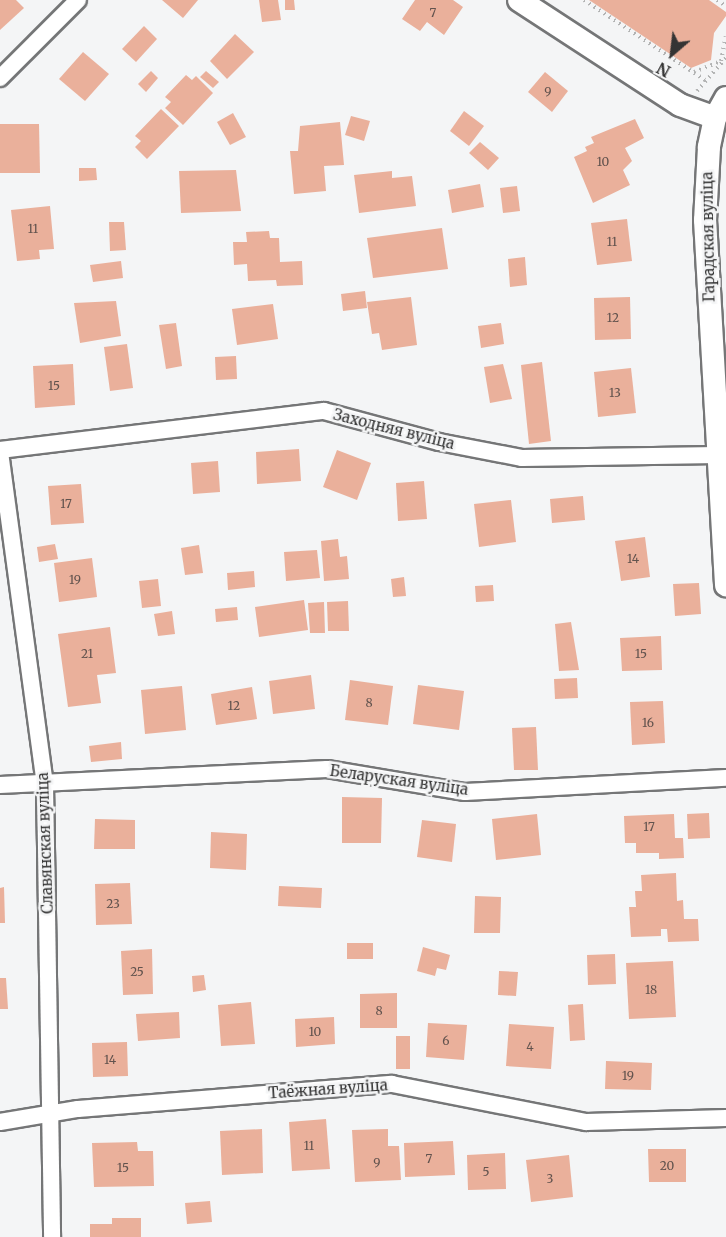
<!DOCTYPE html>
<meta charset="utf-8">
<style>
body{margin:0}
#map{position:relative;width:726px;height:1237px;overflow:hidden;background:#f4f5f6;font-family:Merriweather,serif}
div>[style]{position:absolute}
.building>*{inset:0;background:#eab09b}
.path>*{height:4px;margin-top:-2px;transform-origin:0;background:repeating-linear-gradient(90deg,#b3b4b4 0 1.5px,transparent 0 6px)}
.roads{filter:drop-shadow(2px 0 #757677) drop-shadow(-2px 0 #757677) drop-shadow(0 2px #757677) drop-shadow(0 -2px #757677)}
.street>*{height:16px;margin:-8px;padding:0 8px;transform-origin:8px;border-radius:8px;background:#fff}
.secondary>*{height:22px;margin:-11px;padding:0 11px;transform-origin:11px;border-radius:11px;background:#fff}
span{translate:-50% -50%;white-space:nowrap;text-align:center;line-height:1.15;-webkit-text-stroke:5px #f4f5f6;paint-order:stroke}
.number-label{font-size:12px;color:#62534e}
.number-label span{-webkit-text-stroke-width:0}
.street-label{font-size:15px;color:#343434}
.north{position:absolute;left:642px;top:24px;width:60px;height:60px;-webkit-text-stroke:4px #f4f5f6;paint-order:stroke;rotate:208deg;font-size:16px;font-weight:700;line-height:24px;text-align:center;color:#343434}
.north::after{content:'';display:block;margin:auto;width:21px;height:27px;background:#343434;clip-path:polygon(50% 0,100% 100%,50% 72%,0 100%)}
</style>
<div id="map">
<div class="building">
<div style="clip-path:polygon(0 0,16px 0,24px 8px,0 30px)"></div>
<div style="clip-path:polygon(162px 0,198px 0,183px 18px)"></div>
<div style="clip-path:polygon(259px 0,278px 0,281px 20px,262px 22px)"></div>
<div style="clip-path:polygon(285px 0,294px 0,295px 10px,285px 10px)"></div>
<div style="clip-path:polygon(415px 0,453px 0,463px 7px,444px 35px,427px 22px,420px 31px,402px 19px)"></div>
<div style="clip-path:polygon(589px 0,709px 0,726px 12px,726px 16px,714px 33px,711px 60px,691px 68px)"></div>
<div style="clip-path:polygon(144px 26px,157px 39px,136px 62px,122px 49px)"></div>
<div style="clip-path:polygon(235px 34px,254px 52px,227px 79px,210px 61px)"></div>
<div style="clip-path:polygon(83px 52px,109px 74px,85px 101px,59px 79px)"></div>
<div style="clip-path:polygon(151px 71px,158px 78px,146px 92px,138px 84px)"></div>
<div style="clip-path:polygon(206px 71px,219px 82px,213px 88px,200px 77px)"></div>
<div style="clip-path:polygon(545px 72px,568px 91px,552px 112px,528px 92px)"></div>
<div style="clip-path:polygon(186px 75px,192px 80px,196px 76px,213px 93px,183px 125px,165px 108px,171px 102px,165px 97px)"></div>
<div style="clip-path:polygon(161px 109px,179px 126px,147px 159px,135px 147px,141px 141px,135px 136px)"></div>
<div style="clip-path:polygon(464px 111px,484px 126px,469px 146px,450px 131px)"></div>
<div style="clip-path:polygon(233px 113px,246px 137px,230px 145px,217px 122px)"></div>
<div style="clip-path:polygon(351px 116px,370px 121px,364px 141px,345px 135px)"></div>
<div style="clip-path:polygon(635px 119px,644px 138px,625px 148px,632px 161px,623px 170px,630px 185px,593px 203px,574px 157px,587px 151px,585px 147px,594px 143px,591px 137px)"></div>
<div style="clip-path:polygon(340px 122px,344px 165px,324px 166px,326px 191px,294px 194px,290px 151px,298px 151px,300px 126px)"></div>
<div style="clip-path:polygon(0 124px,39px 124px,40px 173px,0 173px)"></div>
<div style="clip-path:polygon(480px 142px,499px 158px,488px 170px,469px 153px)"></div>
<div style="clip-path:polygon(79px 168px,96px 168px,97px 180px,79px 181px)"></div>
<div style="clip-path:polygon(236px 170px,241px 211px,181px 213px,179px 171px)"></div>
<div style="clip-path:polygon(392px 171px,392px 178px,412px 176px,416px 206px,359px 213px,354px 175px)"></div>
<div style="clip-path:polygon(480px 184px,484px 207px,452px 213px,448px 190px)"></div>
<div style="clip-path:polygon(517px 186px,520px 211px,503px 213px,500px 188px)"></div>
<div style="clip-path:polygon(50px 206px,54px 249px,39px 250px,40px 259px,17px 261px,11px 210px)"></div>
<div style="clip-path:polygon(627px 219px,632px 261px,597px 265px,591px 223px)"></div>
<div style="clip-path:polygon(109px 222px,124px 222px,126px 250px,110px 251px)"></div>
<div style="clip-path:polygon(442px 228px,448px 269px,373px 278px,367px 238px)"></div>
<div style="clip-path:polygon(269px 231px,270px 238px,279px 238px,280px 262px,302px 261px,303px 285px,277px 286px,276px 280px,248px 281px,247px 264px,234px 265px,233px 242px,247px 242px,246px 232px)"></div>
<div style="clip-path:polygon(525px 257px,527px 285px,510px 287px,508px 259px)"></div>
<div style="clip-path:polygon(121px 261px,123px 278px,93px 282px,90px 265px)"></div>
<div style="clip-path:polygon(365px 291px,367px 308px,343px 311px,341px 294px)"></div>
<div style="clip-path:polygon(411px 297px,417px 345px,382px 350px,379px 333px,372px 334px,367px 302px)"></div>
<div style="clip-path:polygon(630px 297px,631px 339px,595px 340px,594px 298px)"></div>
<div style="clip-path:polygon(116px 301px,121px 336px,80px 343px,74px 303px)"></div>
<div style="clip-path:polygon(273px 304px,278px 339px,237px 345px,232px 309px)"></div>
<div style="clip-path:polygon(176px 323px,182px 366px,166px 369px,159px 325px)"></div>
<div style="clip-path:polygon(501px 323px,504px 344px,481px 348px,478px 326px)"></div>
<div style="clip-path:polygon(127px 344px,133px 388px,110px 391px,104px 347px)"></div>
<div style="clip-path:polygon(236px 356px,237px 379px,216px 380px,215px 357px)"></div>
<div style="clip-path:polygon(542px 362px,551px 441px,529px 444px,521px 365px)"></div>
<div style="clip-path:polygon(73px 364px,75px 405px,35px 408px,33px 366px)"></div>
<div style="clip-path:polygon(503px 364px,512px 399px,490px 403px,484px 367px)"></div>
<div style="clip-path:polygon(631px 368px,636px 413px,598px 417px,594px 372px)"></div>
<div style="clip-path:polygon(299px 449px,301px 481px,257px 484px,256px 452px)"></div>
<div style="clip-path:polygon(337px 450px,371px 463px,357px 500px,323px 487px)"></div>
<div style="clip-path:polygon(218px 461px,220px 492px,193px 494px,191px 463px)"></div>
<div style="clip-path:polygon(424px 481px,427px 519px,398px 521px,396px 483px)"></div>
<div style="clip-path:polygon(81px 484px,84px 523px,51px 525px,48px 486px)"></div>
<div style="clip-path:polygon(583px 496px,585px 520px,552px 523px,550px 499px)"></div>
<div style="clip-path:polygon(511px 500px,516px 542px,479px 547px,474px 504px)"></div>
<div style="clip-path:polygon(645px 537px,650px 577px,621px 581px,615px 541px)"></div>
<div style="clip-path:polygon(338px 539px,340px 557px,347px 556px,349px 579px,324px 581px,321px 541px)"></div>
<div style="clip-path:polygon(55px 544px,58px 559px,39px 562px,37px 547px)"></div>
<div style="clip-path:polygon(199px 545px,203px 573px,185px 575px,181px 548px)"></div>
<div style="clip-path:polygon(317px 550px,320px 578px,286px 581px,284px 552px)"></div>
<div style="clip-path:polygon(92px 558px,97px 597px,59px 602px,54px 563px)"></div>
<div style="clip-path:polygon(254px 571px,255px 587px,228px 590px,227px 573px)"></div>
<div style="clip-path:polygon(404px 577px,406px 596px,393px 597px,391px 579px)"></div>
<div style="clip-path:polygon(158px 579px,161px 606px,142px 608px,139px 581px)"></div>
<div style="clip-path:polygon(699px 583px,701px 614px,675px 616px,673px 584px)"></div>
<div style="clip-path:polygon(493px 585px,494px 601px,476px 602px,475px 586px)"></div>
<div style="clip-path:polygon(304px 600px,308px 630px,259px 637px,255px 607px)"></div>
<div style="clip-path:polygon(348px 601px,349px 631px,328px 631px,327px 602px)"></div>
<div style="clip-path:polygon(324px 602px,325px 633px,310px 633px,308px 603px)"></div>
<div style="clip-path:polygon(237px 607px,238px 620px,216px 622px,215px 609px)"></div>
<div style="clip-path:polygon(172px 611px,175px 634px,158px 636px,154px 614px)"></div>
<div style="clip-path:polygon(571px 622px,579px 670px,559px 671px,555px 624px)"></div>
<div style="clip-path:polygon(110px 627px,116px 673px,97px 675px,101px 703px,68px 707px,58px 634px)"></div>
<div style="clip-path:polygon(661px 636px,662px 670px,622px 671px,620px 638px)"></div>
<div style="clip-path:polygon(311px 675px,315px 709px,273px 714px,269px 681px)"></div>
<div style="clip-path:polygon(577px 678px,578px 698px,555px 699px,554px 679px)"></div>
<div style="clip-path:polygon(350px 680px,393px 686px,388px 725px,345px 720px)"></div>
<div style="clip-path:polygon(418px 685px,464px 691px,459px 730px,413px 724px)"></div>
<div style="clip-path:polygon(182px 686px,186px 730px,145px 734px,141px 690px)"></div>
<div style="clip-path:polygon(252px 687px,257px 719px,216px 725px,211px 694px)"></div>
<div style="clip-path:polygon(663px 701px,665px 743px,632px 745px,630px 702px)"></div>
<div style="clip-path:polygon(536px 727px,538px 770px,514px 770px,512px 728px)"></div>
<div style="clip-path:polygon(121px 742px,122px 759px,91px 762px,89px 746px)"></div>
<div style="clip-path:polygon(342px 797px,382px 798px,381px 843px,342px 843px)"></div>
<div style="clip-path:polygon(709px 813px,710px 838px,688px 839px,687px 814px)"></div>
<div style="clip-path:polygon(537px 814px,541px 855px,496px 860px,492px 819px)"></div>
<div style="clip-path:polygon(674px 814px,675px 838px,683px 838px,684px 858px,659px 859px,659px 853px,636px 853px,636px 843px,625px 843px,624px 816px)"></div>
<div style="clip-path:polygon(95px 819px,135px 820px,135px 849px,94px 849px)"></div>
<div style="clip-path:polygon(422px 820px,456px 824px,452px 862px,417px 857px)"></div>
<div style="clip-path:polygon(211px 832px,247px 834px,246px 870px,210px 868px)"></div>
<div style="clip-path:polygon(676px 873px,677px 901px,683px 900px,684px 919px,698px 919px,699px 941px,668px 942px,667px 929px,661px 929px,661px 936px,631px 937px,629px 907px,636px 907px,635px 891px,642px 891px,641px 875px)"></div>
<div style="clip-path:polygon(130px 883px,132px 924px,96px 925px,95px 884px)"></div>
<div style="clip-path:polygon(279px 886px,322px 888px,321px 908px,278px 906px)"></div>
<div style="clip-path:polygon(4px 887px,5px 923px,0 923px,0 888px)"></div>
<div style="clip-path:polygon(475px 896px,501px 897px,500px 933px,474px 933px)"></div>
<div style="clip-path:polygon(347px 943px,373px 943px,373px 959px,347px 959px)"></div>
<div style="clip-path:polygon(423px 947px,450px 955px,446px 970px,437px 968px,435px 976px,417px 971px)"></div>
<div style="clip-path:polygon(152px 949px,153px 994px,123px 995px,121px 951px)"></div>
<div style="clip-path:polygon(615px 954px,616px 984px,588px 985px,587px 955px)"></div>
<div style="clip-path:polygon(673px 961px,676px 1017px,629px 1019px,626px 963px)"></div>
<div style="clip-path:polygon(499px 971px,518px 972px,516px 996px,498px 995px)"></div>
<div style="clip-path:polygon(204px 975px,206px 990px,193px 992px,192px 976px)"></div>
<div style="clip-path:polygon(0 978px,6px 978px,8px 1009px,0 1009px)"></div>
<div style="clip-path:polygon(397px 993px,397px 1028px,360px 1028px,360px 994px)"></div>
<div style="clip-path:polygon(251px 1002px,255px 1044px,221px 1046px,218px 1005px)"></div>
<div style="clip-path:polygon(583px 1004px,585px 1040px,570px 1041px,568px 1005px)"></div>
<div style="clip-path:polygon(179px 1012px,180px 1038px,138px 1041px,136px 1014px)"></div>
<div style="clip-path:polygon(334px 1017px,335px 1044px,296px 1047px,295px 1019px)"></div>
<div style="clip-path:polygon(428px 1023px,467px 1025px,464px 1060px,426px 1057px)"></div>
<div style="clip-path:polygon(509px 1024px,554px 1027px,551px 1069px,506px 1066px)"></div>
<div style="clip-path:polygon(396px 1036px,410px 1036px,410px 1069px,396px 1069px)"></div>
<div style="clip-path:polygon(127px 1042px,128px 1076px,93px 1077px,92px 1043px)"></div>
<div style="clip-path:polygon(606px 1061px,652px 1063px,651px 1090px,605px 1089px)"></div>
<div style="clip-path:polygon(326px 1119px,330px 1169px,292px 1171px,289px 1122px)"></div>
<div style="clip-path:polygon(262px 1129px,263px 1173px,222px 1175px,220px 1131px)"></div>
<div style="clip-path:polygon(388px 1129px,388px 1146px,399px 1146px,401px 1180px,355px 1182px,352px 1130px)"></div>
<div style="clip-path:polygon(453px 1141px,455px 1175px,405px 1177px,404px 1143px)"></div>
<div style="clip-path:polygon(137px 1142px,138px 1151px,153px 1151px,154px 1186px,94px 1187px,92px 1143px)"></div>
<div style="clip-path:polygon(648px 1149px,686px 1149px,686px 1182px,649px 1182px)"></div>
<div style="clip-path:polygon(505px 1153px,506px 1189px,468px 1190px,467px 1155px)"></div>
<div style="clip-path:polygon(569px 1155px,573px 1197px,531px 1202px,526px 1160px)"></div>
<div style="clip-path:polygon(210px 1201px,212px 1222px,187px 1224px,185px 1203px)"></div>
<div style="clip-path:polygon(112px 1218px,141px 1218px,141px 1237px,90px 1237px,90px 1224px,112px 1224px)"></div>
</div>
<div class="path">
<div style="left:584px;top:0;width:145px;rotate:33.5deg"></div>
<div style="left:717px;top:0;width:11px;rotate:34deg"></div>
<div style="left:694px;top:72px;width:29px;rotate:-22deg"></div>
<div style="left:721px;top:61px;width:25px;rotate:-79deg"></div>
<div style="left:697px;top:91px;width:44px;rotate:-48.7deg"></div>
</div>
<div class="roads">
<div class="street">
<div style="left:0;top:78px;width:110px;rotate:-45deg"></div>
<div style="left:0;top:450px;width:326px;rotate:-6.9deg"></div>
<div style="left:324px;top:411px;width:119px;rotate:15.1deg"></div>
<div style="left:439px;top:442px;width:85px;rotate:10.9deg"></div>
<div style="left:522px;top:458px;width:196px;rotate:-0.9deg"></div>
<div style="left:0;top:452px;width:335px;rotate:82.3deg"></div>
<div style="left:45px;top:784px;width:453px;rotate:89.1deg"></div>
<div style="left:0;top:785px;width:327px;rotate:-2.8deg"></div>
<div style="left:327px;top:769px;width:140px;rotate:9.5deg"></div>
<div style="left:465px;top:792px;width:261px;rotate:-3.1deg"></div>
<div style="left:0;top:1122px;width:79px;rotate:-9.5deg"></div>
<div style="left:78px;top:1109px;width:315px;rotate:-4.6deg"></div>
<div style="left:392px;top:1084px;width:198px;rotate:11.1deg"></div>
<div style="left:586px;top:1122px;width:140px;rotate:-1.6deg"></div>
</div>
<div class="secondary">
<div style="left:519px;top:0;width:192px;rotate:33.1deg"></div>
<div style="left:680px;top:105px;width:37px;rotate:20deg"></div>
<div style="left:726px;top:98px;width:23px;rotate:119deg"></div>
<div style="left:715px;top:118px;width:30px;rotate:102deg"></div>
<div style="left:709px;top:147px;width:73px;rotate:93.1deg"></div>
<div style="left:705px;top:220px;width:366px;rotate:86.7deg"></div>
</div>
</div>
<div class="number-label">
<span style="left:433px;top:13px">7</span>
<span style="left:548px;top:92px">9</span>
<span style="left:603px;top:162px">10</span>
<span style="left:33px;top:229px">11</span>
<span style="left:612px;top:242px">11</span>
<span style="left:613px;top:318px">12</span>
<span style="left:54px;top:386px">15</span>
<span style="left:615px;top:393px">13</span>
<span style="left:66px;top:504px">17</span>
<span style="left:633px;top:559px">14</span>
<span style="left:75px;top:580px">19</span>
<span style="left:87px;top:654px">21</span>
<span style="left:641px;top:654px">15</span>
<span style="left:369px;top:703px">8</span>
<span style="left:234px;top:706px">12</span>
<span style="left:648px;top:723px">16</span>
<span style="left:649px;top:827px">17</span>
<span style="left:113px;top:904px">23</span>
<span style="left:137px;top:972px">25</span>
<span style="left:651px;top:990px">18</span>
<span style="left:379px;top:1011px">8</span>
<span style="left:315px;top:1032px">10</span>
<span style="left:446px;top:1041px">6</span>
<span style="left:530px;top:1047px">4</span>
<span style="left:110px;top:1060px">14</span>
<span style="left:628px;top:1076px">19</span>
<span style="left:309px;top:1146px">11</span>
<span style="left:429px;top:1159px">7</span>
<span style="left:377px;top:1163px">9</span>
<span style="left:667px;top:1166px">20</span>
<span style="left:123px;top:1168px">15</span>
<span style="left:486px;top:1172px">5</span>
<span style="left:550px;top:1179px">3</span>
</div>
<div class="street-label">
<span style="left:708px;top:237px;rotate:-91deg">Гарадская вуліца</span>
<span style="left:394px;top:429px;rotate:14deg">Заходняя вуліца</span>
<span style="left:399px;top:780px;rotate:8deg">Беларуская вуліца</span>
<span style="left:45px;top:843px;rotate:-92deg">Славянская вуліца</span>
<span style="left:328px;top:1089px;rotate:-4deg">Таёжная вуліца</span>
</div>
<div class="north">N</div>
</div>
